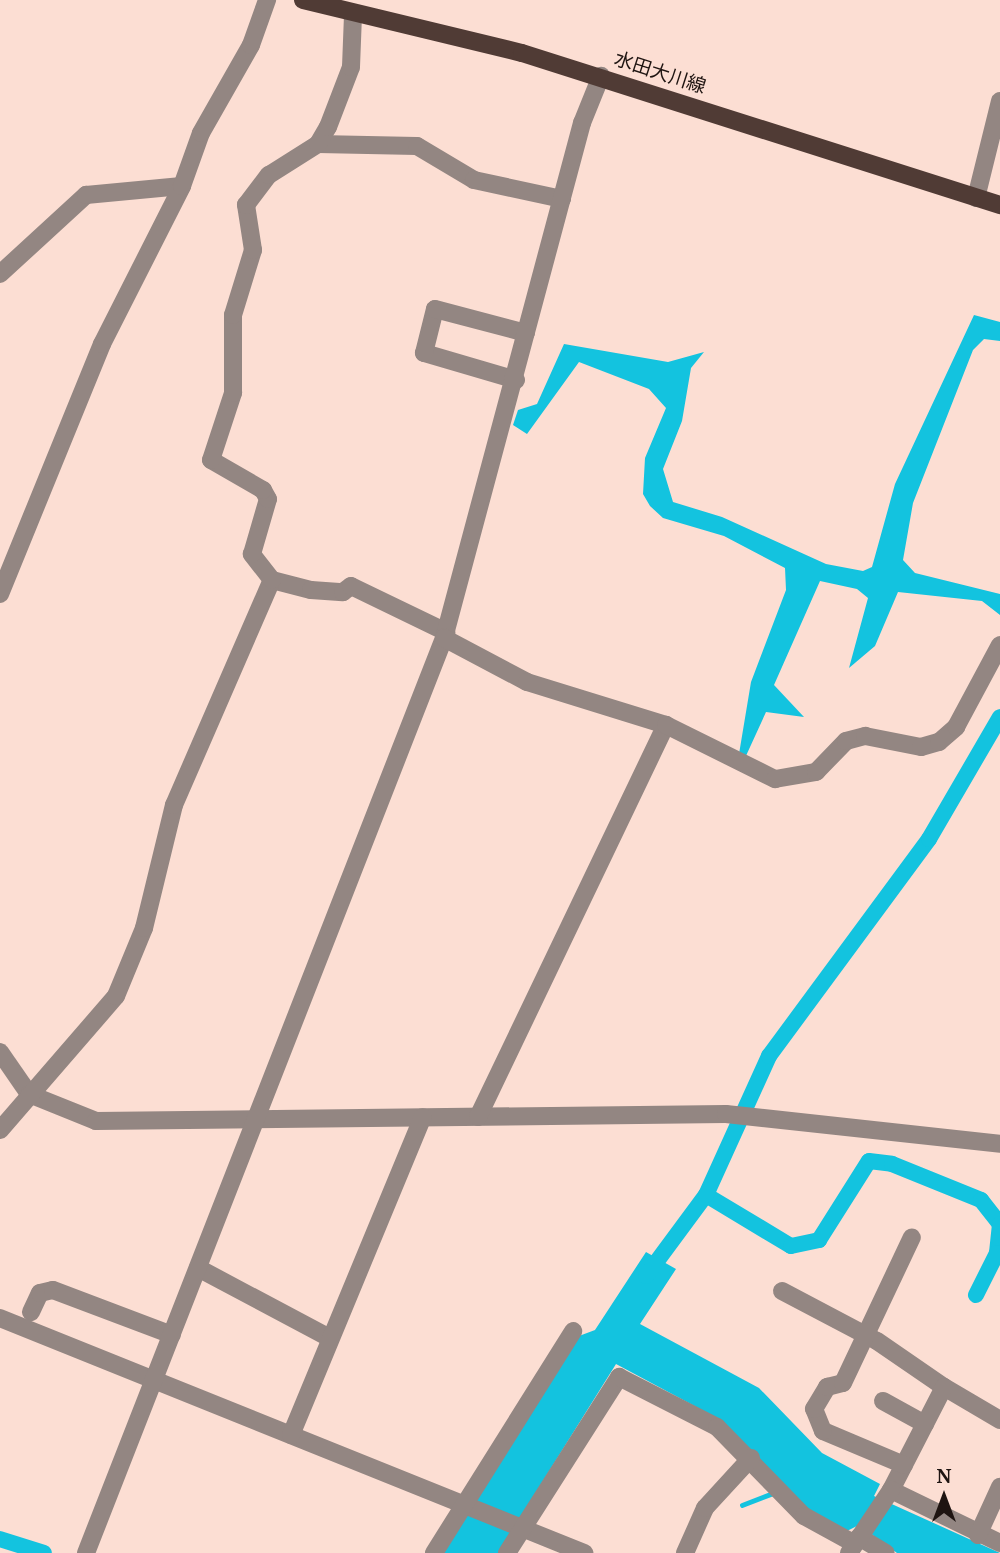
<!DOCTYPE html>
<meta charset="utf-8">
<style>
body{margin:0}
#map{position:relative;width:1000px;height:1553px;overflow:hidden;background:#fcded3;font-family:"Noto Serif","Noto Sans JP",serif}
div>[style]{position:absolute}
.water>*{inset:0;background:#13c3df}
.stream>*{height:4.5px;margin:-2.25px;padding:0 2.25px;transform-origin:2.25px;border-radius:2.25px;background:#13c3df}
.canal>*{height:16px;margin:-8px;padding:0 8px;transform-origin:8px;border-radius:8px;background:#13c3df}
.minor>*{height:18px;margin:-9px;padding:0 9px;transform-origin:9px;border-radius:9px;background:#938682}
.major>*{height:18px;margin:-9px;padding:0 9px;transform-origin:9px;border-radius:9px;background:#503b35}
span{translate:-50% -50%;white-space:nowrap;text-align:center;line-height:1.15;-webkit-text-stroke:5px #fcded3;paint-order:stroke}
.street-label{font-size:19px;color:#1e1411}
.north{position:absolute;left:909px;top:1462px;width:70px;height:70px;-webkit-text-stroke:5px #fcded3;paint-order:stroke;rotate:0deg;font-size:19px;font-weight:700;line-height:28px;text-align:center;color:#1e1411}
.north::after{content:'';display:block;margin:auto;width:24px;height:32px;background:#1e1411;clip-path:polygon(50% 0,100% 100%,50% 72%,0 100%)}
</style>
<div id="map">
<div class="water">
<div style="clip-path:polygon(974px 315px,1000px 322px,1000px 341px,984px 339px,973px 350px,913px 503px,903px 560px,915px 573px,1000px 594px,1000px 615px,982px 601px,898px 592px,875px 646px,849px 668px,868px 598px,857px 589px,820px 581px,774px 685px,804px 717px,766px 712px,745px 758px,739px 754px,751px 682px,786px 590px,785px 568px,724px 536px,663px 518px,650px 506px,643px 494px,645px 458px,666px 408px,649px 389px,579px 362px,527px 434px,513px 425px,518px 410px,537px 404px,564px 344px,668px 362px,704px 352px,691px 368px,682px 421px,663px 469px,673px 502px,722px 517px,826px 564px,863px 571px,872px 567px,895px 484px)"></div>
<div style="clip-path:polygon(646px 1252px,676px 1269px,640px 1324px,759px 1388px,822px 1453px,880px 1484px,874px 1496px,1000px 1553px,897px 1553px,859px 1525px,847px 1531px,807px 1509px,715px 1417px,616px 1364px,498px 1553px,443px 1553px,579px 1336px,595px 1330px)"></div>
</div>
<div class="stream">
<div style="left:742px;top:1505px;width:36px;rotate:-21deg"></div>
</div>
<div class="canal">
<div style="left:706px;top:1195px;width:99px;rotate:31deg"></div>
<div style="left:791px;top:1246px;width:29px;rotate:-12deg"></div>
<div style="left:819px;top:1240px;width:93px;rotate:-57.7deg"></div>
<div style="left:869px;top:1161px;width:23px;rotate:7deg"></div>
<div style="left:892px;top:1164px;width:96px;rotate:22deg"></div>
<div style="left:981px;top:1200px;width:31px;rotate:52deg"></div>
<div style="left:1000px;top:1224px;width:29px;rotate:96deg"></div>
<div style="left:997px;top:1253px;width:47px;rotate:116.6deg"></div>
<div style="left:646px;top:1276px;width:101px;rotate:-53.5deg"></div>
<div style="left:706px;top:1195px;width:153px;rotate:-65.6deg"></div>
<div style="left:769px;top:1056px;width:270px;rotate:-53.6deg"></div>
<div style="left:929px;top:839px;width:141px;rotate:-59.8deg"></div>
<div style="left:0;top:1539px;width:46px;rotate:17.7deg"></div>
</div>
<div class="minor">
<div style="left:318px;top:144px;width:99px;rotate:1.2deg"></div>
<div style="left:417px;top:146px;width:66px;rotate:30.8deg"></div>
<div style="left:474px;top:180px;width:90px;rotate:12.2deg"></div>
<div style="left:976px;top:198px;width:100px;rotate:-76.1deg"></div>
<div style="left:0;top:274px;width:117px;rotate:-42.6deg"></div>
<div style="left:86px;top:195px;width:96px;rotate:-5.4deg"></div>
<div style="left:516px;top:380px;width:96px;rotate:-163.6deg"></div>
<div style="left:424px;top:353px;width:45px;rotate:-76deg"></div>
<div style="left:435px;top:309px;width:94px;rotate:14.8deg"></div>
<div style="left:272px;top:580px;width:40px;rotate:14.4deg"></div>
<div style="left:311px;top:590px;width:32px;rotate:4deg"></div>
<div style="left:343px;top:592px;width:10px;rotate:-37deg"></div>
<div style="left:351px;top:586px;width:106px;rotate:25.8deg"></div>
<div style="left:0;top:594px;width:270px;rotate:-67.8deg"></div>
<div style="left:102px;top:344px;width:177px;rotate:-63.1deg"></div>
<div style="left:182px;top:186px;width:56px;rotate:-70.3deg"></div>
<div style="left:201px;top:133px;width:101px;rotate:-60.4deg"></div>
<div style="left:251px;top:45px;width:48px;rotate:-70.4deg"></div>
<div style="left:444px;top:638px;width:533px;rotate:-75deg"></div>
<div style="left:582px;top:123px;width:51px;rotate:-68deg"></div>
<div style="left:0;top:1052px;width:51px;rotate:55.4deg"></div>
<div style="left:29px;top:1094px;width:72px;rotate:21.9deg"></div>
<div style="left:96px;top:1121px;width:630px;rotate:-0.64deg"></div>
<div style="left:726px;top:1114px;width:276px;rotate:6.2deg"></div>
<div style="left:478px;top:1117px;width:435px;rotate:-64.4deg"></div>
<div style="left:0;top:1130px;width:177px;rotate:-49.1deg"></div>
<div style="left:116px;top:996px;width:74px;rotate:-67.6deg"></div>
<div style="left:144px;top:928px;width:127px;rotate:-76.3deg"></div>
<div style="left:174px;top:805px;width:245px;rotate:-66.5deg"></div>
<div style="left:272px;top:580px;width:33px;rotate:-128deg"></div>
<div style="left:252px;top:554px;width:57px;rotate:-73.8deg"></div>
<div style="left:268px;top:499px;width:10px;rotate:-119deg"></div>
<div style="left:263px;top:490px;width:60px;rotate:-150deg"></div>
<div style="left:211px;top:460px;width:71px;rotate:-71.8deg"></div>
<div style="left:233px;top:393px;width:78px;rotate:-90deg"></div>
<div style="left:233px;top:315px;width:68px;rotate:-72.9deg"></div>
<div style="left:253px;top:250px;width:46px;rotate:-98.8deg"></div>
<div style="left:246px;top:205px;width:38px;rotate:-53deg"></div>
<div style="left:269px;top:175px;width:58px;rotate:-32.3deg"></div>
<div style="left:318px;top:144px;width:20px;rotate:-60deg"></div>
<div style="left:328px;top:127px;width:64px;rotate:-69deg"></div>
<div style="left:351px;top:67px;width:53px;rotate:-87.8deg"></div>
<div style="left:198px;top:1268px;width:147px;rotate:28deg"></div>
<div style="left:782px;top:1291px;width:107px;rotate:27.8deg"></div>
<div style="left:877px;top:1341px;width:81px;rotate:34.5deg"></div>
<div style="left:31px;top:1312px;width:21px;rotate:-65deg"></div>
<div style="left:40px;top:1293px;width:13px;rotate:-13deg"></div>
<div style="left:53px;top:1290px;width:127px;rotate:20.7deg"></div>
<div style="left:0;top:1318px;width:630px;rotate:21.92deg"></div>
<div style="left:883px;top:1401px;width:48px;rotate:28.7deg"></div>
<div style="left:1000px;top:1420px;width:65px;rotate:-149.5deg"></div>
<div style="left:944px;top:1387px;width:116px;rotate:117.2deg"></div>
<div style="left:891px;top:1490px;width:121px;rotate:25.9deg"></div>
<div style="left:291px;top:1435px;width:344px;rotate:-67.5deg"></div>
<div style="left:904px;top:1465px;width:88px;rotate:-157.2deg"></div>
<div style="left:823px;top:1431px;width:24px;rotate:-112deg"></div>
<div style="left:814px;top:1409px;width:26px;rotate:-59deg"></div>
<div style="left:827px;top:1387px;width:16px;rotate:-14deg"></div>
<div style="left:843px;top:1383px;width:161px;rotate:-64.7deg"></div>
<div style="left:978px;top:1535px;width:53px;rotate:-65.4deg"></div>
<div style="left:859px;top:1537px;width:31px;rotate:31deg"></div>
<div style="left:86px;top:1553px;width:983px;rotate:-68.63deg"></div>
<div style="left:444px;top:638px;width:94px;rotate:27.9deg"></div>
<div style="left:527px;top:682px;width:145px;rotate:17.2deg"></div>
<div style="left:666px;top:725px;width:122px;rotate:26.4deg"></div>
<div style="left:775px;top:779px;width:42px;rotate:-9.7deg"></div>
<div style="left:816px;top:772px;width:43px;rotate:-45.9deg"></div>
<div style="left:846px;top:741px;width:20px;rotate:-15deg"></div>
<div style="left:865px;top:736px;width:57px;rotate:11.1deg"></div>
<div style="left:921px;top:747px;width:19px;rotate:-16deg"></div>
<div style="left:939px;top:742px;width:23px;rotate:-41deg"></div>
<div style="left:956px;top:727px;width:93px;rotate:-61.8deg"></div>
<div style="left:434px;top:1553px;width:262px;rotate:-57.9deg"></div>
<div style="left:507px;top:1553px;width:209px;rotate:-57.5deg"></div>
<div style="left:619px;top:1377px;width:110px;rotate:27deg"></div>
<div style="left:717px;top:1427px;width:124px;rotate:45.7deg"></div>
<div style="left:804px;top:1516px;width:58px;rotate:28.8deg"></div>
<div style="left:685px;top:1553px;width:49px;rotate:-66deg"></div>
<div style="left:705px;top:1508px;width:68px;rotate:-47.4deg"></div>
<div style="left:849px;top:1553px;width:76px;rotate:-56.3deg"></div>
</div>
<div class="major">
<div style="left:303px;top:0;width:225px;rotate:13.6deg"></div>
<div style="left:522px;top:53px;width:502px;rotate:17.64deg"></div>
</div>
<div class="street-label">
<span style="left:660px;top:73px;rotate:18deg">水田大川線</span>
</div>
<div class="north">N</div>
</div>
